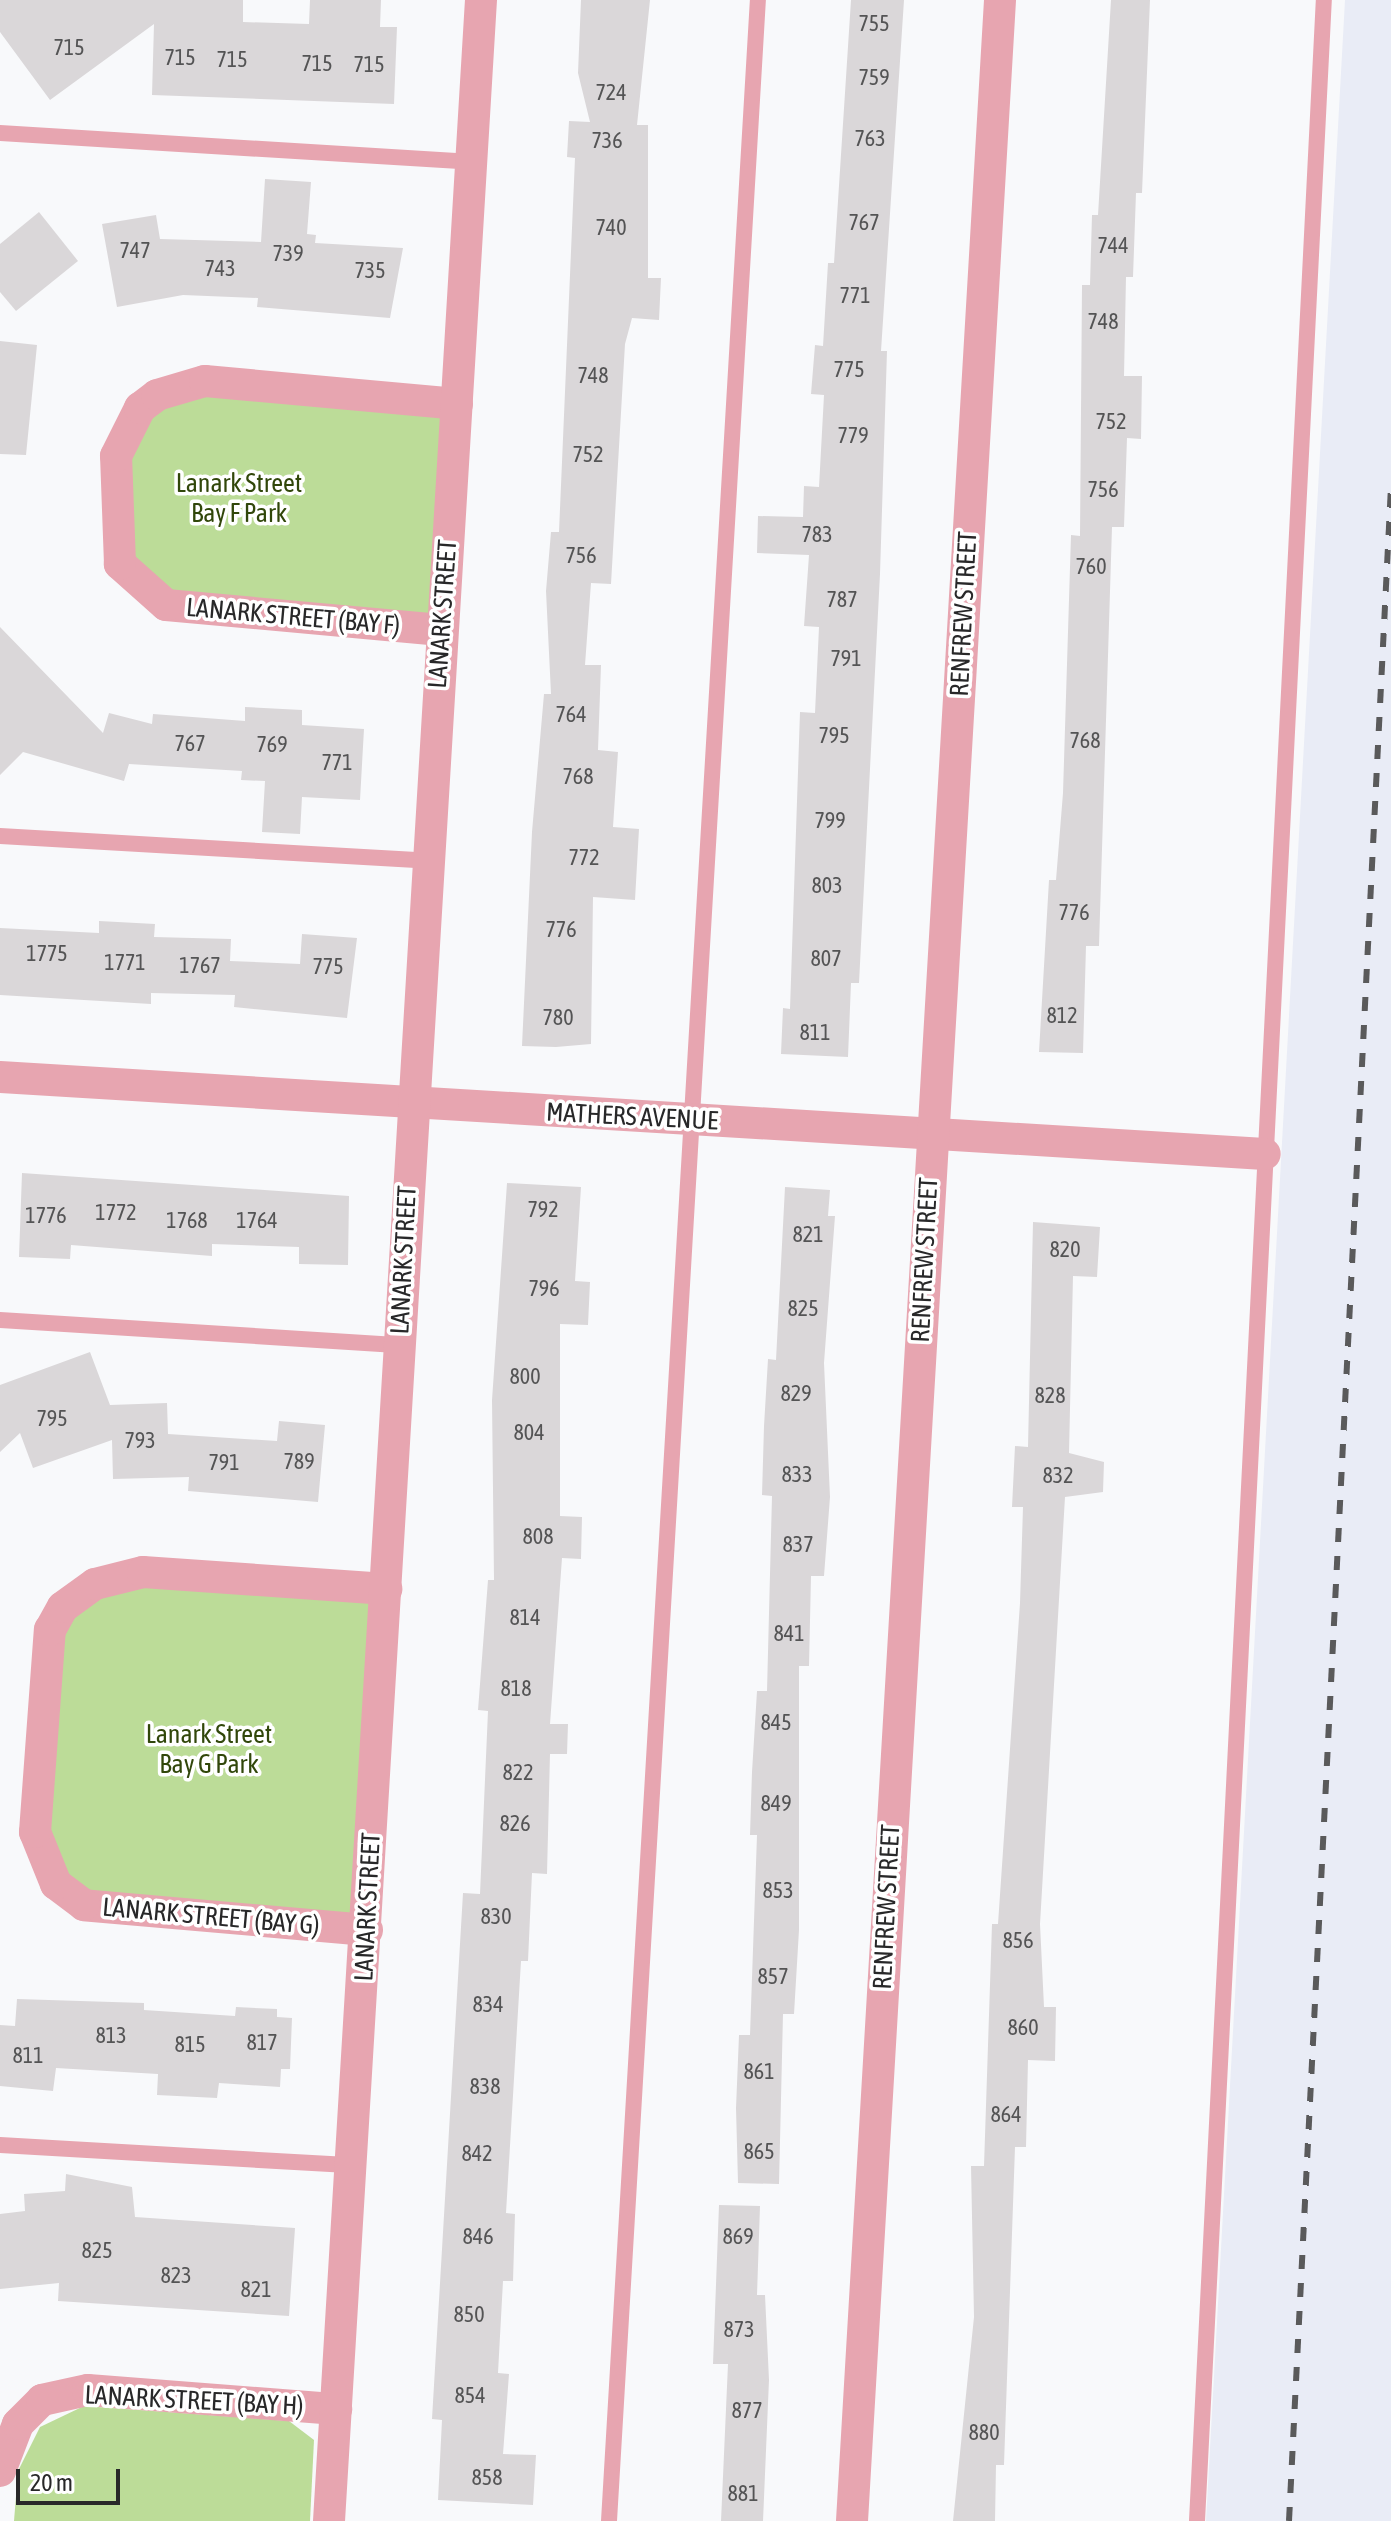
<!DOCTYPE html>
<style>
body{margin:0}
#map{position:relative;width:1391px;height:2521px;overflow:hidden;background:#f8f9fb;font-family:"Asap Condensed",sans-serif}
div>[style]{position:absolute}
.built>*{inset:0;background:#e9ecf6}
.green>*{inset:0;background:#bcdc98}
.building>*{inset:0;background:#dad7d9}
.service>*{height:16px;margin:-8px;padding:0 8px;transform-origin:8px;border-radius:8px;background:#e7a5b0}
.minor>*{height:32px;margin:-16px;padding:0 16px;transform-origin:16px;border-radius:16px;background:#e7a5b0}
.rail>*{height:6px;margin-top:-3px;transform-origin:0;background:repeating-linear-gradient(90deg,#5a5a5b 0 14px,transparent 0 28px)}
span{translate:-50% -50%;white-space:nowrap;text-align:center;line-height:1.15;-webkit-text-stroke:7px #fff;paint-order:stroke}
.number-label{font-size:22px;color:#545455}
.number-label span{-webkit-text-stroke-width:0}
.park-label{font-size:26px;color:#31470a}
.street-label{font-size:26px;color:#282829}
.scale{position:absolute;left:16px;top:2469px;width:104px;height:36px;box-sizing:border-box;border:4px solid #282829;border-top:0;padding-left:10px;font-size:24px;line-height:28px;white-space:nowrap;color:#282829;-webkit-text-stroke:6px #fff;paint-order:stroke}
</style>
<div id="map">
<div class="built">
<div style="clip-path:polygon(1345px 0,1391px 0,1391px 2521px,1206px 2521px)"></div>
</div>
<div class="green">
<div style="clip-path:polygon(158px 395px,457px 404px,441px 630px,203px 610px,120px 564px,127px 427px)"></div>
<div style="clip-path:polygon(95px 1584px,386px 1589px,367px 1930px,123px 1913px,42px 1861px,50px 1630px)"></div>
<div style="clip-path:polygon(84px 2406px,289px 2421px,314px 2440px,310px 2521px,14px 2521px,18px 2471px,40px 2427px)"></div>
</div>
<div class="building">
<div style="clip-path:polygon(0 0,243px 0,243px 22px,309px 24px,310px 0,381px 0,380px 27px,397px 27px,394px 104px,152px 95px,154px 24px,50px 100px,0 32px)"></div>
<div style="clip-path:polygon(581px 0,650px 0,637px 125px,648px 125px,648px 278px,661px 278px,659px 320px,632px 318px,625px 344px,611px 584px,591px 583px,585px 665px,601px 665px,598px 750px,618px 752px,613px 827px,639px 829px,635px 900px,593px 897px,591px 1044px,556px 1047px,522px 1046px,532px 832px,544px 694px,551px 694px,546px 591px,551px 532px,559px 532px,575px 158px,567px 157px,569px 121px,590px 122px,578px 73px)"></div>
<div style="clip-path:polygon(851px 0,904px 0,881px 351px,887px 351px,880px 574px,859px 983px,851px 983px,848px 1057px,781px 1054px,783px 1008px,790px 1009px,800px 712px,815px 713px,819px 627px,804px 626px,809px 555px,757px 553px,758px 516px,803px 517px,804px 486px,819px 487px,824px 395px,811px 394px,815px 345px,823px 346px,828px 263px,834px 263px)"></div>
<div style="clip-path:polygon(1111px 0,1150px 0,1142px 193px,1136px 193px,1133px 277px,1126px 277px,1124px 376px,1142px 376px,1141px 439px,1127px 438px,1124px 527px,1112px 527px,1099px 946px,1086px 946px,1083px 1053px,1039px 1052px,1049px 880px,1056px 880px,1063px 793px,1071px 535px,1080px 536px,1082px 285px,1090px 285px,1092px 215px,1098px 215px)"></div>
<div style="clip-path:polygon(265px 179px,311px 182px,307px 234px,316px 235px,315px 243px,403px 248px,390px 318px,257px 307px,258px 298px,183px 295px,117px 307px,102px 224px,156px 215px,160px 239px,261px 242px)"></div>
<div style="clip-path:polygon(39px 212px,78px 261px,16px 311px,0 292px,0 244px)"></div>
<div style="clip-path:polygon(0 341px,37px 345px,26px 455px,0 454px)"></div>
<div style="clip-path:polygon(0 627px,103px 733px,109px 713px,152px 724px,153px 714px,245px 721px,245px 707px,302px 710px,302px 725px,364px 729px,360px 800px,302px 797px,300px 834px,262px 832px,265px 781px,241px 780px,242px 771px,129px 764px,124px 781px,23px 752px,0 775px)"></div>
<div style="clip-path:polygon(99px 921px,155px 924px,154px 937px,231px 939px,230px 961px,300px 964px,302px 934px,357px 938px,347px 1018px,234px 1007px,235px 995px,151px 993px,151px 1004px,0 995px,0 928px,99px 933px)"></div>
<div style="clip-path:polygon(22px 1173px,349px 1196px,348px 1265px,299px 1264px,299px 1247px,212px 1244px,212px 1256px,71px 1245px,70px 1259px,19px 1257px)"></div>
<div style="clip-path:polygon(507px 1183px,581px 1187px,575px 1281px,590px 1282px,588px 1325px,560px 1324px,560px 1516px,582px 1517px,581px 1559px,562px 1558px,550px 1724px,568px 1724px,567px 1754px,550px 1754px,547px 1874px,532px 1873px,528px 1961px,521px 1961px,506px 2213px,515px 2214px,513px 2281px,503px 2281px,498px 2373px,509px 2374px,503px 2454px,536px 2455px,533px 2505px,438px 2500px,442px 2420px,432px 2419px,463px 1893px,480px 1894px,488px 1711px,478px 1710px,488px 1580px,494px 1580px,492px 1400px)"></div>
<div style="clip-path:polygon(785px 1187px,830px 1190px,828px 1216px,835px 1216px,824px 1363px,830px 1497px,824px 1576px,811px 1576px,809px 1666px,799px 1666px,799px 1930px,794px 2014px,783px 2014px,779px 2184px,738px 2183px,736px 2108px,739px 2035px,750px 2035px,757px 1835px,750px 1835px,752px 1772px,757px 1691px,767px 1691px,772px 1496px,762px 1495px,764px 1426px,768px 1359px,776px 1360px)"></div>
<div style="clip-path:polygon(1033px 1222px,1100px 1227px,1097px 1277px,1073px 1276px,1069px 1453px,1104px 1462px,1103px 1492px,1065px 1497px,1040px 1924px,1044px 2007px,1056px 2007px,1055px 2061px,1028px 2060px,1026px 2147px,1015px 2147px,1004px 2465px,996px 2465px,995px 2521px,953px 2521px,974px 2317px,971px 2166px,984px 2166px,992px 1924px,998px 1924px,1020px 1603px,1023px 1507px,1012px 1507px,1015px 1446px,1028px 1447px)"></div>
<div style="clip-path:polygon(90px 1352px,110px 1405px,167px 1403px,168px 1434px,277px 1441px,279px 1421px,325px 1425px,318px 1502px,188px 1491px,189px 1477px,113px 1479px,112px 1440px,33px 1468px,20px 1433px,0 1452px,0 1385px)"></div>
<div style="clip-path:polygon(17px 1999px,144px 2003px,144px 2010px,235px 2016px,236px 2007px,277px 2009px,277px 2017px,292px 2018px,290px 2069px,281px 2069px,280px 2087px,219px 2083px,217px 2098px,157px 2095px,158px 2074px,56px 2068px,53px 2091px,0 2086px,0 2025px,15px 2026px)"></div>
<div style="clip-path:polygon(66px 2174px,132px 2187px,135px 2217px,295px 2228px,289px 2316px,58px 2301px,59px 2283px,0 2289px,0 2214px,25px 2211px,24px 2194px,65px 2191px)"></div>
<div style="clip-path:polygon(719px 2205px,760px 2206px,757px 2295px,765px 2295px,769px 2380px,763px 2521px,721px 2521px,728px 2364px,713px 2364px)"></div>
</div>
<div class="service">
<div style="left:0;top:133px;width:473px;rotate:3.5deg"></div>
<div style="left:0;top:836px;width:430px;rotate:3.3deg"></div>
<div style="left:0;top:1320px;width:401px;rotate:3.6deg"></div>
<div style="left:0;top:2145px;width:353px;rotate:3.3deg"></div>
<div style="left:609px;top:2521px;width:2525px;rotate:-86.62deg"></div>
<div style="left:1197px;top:2521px;width:2524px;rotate:-87.12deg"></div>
</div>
<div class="minor">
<div style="left:441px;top:630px;width:276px;rotate:-174.8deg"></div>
<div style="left:166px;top:605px;width:62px;rotate:-138.3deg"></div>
<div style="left:120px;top:564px;width:108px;rotate:-92.1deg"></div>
<div style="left:116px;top:456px;width:54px;rotate:-63.4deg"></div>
<div style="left:140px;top:408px;width:21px;rotate:-37deg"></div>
<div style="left:157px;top:395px;width:50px;rotate:-16.3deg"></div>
<div style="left:205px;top:381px;width:253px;rotate:5.2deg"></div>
<div style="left:0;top:1077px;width:1267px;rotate:3.48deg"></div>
<div style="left:367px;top:1930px;width:284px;rotate:-175deg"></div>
<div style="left:84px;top:1905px;width:35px;rotate:-143deg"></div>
<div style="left:56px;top:1884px;width:56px;rotate:-112deg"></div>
<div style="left:35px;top:1832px;width:203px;rotate:-85.8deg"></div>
<div style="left:50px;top:1630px;width:26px;rotate:-61deg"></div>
<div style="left:63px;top:1607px;width:39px;rotate:-36deg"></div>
<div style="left:95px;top:1584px;width:49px;rotate:-14deg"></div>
<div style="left:143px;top:1572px;width:244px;rotate:4deg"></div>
<div style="left:0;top:2471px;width:50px;rotate:-69deg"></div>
<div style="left:18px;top:2424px;width:34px;rotate:-45deg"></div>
<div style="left:42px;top:2400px;width:47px;rotate:-12.3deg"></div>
<div style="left:88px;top:2390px;width:249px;rotate:4.4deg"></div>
<div style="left:329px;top:2521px;width:2526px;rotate:-86.55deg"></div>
<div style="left:852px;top:2521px;width:2525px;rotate:-86.64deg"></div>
</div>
<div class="rail">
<div style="left:1289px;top:2521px;width:2037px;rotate:-87.13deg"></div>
</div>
<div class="number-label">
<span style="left:874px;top:24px">755</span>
<span style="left:69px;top:48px">715</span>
<span style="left:180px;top:58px">715</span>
<span style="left:232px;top:60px">715</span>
<span style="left:317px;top:64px">715</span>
<span style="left:369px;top:65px">715</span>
<span style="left:874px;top:78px">759</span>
<span style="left:611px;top:93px">724</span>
<span style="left:870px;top:139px">763</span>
<span style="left:607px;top:141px">736</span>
<span style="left:864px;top:223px">767</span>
<span style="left:611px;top:228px">740</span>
<span style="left:1113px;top:246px">744</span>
<span style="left:135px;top:251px">747</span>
<span style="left:288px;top:254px">739</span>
<span style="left:220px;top:269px">743</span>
<span style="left:370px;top:271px">735</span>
<span style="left:855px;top:296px">771</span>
<span style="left:1103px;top:322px">748</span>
<span style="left:849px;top:370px">775</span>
<span style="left:593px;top:376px">748</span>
<span style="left:1111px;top:422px">752</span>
<span style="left:853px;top:436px">779</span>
<span style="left:588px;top:455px">752</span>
<span style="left:1103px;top:490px">756</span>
<span style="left:817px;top:535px">783</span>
<span style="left:581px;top:556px">756</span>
<span style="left:1091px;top:567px">760</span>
<span style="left:842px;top:600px">787</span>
<span style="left:846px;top:659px">791</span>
<span style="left:571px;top:715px">764</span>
<span style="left:834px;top:736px">795</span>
<span style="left:1085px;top:741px">768</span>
<span style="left:190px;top:744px">767</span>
<span style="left:272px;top:745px">769</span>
<span style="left:337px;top:763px">771</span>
<span style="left:578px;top:777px">768</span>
<span style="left:830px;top:821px">799</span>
<span style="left:584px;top:858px">772</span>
<span style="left:827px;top:886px">803</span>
<span style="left:1074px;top:913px">776</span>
<span style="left:561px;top:930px">776</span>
<span style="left:47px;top:954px">1775</span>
<span style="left:826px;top:959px">807</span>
<span style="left:125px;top:963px">1771</span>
<span style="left:200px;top:966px">1767</span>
<span style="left:328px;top:967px">775</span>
<span style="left:1062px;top:1016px">812</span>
<span style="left:558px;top:1018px">780</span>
<span style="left:815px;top:1033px">811</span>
<span style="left:543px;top:1210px">792</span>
<span style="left:116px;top:1213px">1772</span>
<span style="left:46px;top:1216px">1776</span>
<span style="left:187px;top:1221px">1768</span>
<span style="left:257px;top:1221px">1764</span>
<span style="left:808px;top:1235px">821</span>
<span style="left:1065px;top:1250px">820</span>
<span style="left:544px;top:1289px">796</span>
<span style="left:803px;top:1309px">825</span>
<span style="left:525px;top:1377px">800</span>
<span style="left:796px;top:1394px">829</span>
<span style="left:1050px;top:1396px">828</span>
<span style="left:52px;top:1419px">795</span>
<span style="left:529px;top:1433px">804</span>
<span style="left:140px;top:1441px">793</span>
<span style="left:299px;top:1462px">789</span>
<span style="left:224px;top:1463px">791</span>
<span style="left:797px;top:1475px">833</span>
<span style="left:1058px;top:1476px">832</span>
<span style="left:538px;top:1537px">808</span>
<span style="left:798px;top:1545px">837</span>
<span style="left:525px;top:1618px">814</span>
<span style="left:789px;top:1634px">841</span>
<span style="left:516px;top:1689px">818</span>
<span style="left:776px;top:1723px">845</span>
<span style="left:518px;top:1773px">822</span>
<span style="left:776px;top:1804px">849</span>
<span style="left:515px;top:1824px">826</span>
<span style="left:778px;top:1891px">853</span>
<span style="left:496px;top:1917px">830</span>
<span style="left:1018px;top:1941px">856</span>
<span style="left:773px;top:1977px">857</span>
<span style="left:488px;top:2005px">834</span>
<span style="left:1023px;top:2028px">860</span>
<span style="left:111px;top:2036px">813</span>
<span style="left:262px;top:2043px">817</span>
<span style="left:190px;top:2045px">815</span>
<span style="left:28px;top:2056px">811</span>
<span style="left:759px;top:2072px">861</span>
<span style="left:485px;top:2087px">838</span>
<span style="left:1006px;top:2115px">864</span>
<span style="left:759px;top:2152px">865</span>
<span style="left:477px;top:2154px">842</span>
<span style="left:478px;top:2237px">846</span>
<span style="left:738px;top:2237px">869</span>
<span style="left:97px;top:2251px">825</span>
<span style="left:176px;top:2276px">823</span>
<span style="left:256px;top:2290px">821</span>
<span style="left:469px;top:2315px">850</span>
<span style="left:739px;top:2330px">873</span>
<span style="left:470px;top:2396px">854</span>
<span style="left:747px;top:2411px">877</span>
<span style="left:984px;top:2433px">880</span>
<span style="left:487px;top:2478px">858</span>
<span style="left:743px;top:2494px">881</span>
</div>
<div class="park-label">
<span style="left:239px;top:499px">Lanark Street<br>Bay F Park</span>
<span style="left:209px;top:1750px">Lanark Street<br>Bay G Park</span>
</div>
<div class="street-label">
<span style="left:443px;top:614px;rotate:-86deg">LANARK STREET</span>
<span style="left:964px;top:614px;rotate:-87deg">RENFREW STREET</span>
<span style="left:293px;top:617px;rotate:5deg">LANARK STREET (BAY F)</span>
<span style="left:632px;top:1117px;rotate:3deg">MATHERS AVENUE</span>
<span style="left:404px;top:1260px;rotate:-87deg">LANARK STREET</span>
<span style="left:925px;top:1260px;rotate:-87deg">RENFREW STREET</span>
<span style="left:368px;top:1907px;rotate:-87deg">LANARK STREET</span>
<span style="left:887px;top:1907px;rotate:-87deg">RENFREW STREET</span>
<span style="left:211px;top:1917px;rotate:5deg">LANARK STREET (BAY G)</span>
<span style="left:194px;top:2401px;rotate:3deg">LANARK STREET (BAY H)</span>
</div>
<div class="scale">20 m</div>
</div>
